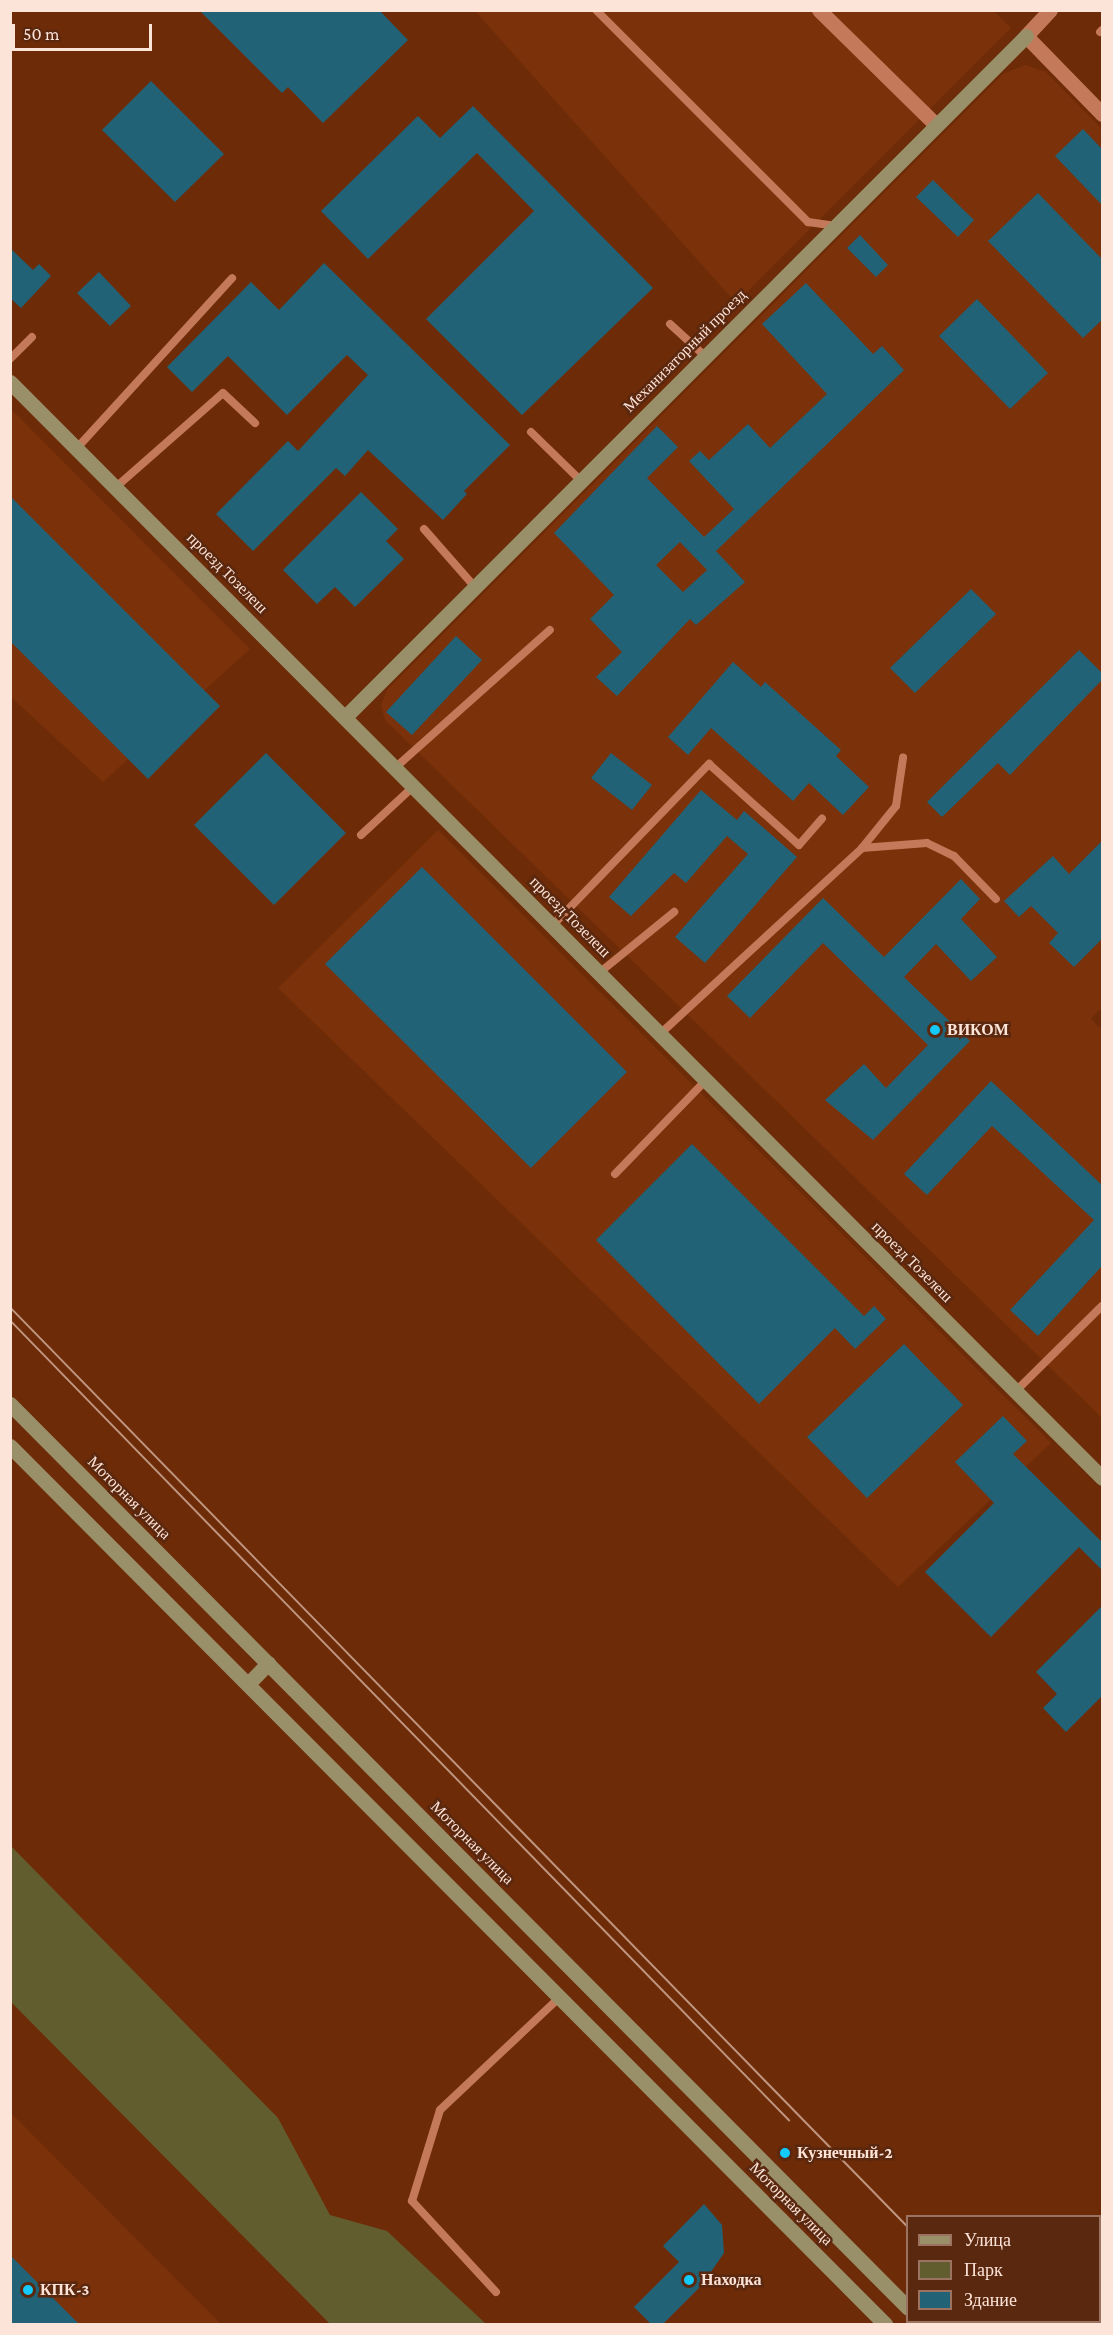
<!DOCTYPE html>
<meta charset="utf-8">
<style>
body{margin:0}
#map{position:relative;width:1113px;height:2335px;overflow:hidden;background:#6d2b08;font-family:"Crimson Pro",serif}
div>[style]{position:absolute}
.built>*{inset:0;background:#7b3109}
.green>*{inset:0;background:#625d2e}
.building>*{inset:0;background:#226277}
.lane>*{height:8px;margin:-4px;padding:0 4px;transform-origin:4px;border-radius:4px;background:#c47a5a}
.street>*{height:15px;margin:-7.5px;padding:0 7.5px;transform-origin:7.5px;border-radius:7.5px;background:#c47a5a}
.secondary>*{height:15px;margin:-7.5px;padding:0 7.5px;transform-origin:7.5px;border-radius:7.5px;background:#99906a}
.tram>*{height:1.5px;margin:-0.75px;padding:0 0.75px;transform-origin:0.75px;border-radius:0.75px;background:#bf957f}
.dots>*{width:16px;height:16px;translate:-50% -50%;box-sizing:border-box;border:3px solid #5a270f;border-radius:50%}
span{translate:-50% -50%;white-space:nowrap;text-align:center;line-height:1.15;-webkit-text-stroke:5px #5a270f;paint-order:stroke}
.street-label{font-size:16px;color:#fde4d9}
.poi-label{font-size:16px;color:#fde4d9;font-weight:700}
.left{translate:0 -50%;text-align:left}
.frame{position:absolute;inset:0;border:12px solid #fde4d9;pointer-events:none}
.legend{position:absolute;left:906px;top:2215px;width:195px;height:108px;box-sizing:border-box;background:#5a270f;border:2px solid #9b7360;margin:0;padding:8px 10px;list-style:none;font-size:18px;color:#fde4d9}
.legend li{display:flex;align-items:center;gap:12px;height:30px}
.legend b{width:30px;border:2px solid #9b7360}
.scale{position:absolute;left:12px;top:24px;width:140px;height:27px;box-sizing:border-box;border:3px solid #fde4d9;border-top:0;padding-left:8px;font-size:18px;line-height:21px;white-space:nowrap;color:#fde4d9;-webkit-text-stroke:4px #5a270f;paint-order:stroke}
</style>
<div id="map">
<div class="built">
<div style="clip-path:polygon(993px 10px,1011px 28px,736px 303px,475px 11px)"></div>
<div style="clip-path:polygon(1025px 65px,1046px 72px,1102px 129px,1102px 1007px,1091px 1019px,1102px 1030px,1102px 1418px,385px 720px,381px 705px,387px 690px,1003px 74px)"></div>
<div style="clip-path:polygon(10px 408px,250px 649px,103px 782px,11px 697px)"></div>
<div style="clip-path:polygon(438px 830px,1051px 1443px,898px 1587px,278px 988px)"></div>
<div style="clip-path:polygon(11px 2113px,221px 2324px,11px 2324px)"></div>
</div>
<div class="green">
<div style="clip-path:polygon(10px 1845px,278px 2118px,330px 2215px,387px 2231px,486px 2324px,330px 2324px,11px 2002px)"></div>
</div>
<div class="building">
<div style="clip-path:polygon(199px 10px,379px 10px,408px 40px,323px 123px,288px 87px,282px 93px)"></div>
<div style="clip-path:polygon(151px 81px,224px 154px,175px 202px,102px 130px)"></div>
<div style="clip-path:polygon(473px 106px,653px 288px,522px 415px,426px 319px,534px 211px,477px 153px,368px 259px,321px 211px,418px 116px,440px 138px)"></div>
<div style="clip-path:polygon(1083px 129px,1102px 149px,1102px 205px,1055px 156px)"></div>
<div style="clip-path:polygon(933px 180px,974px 220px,958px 237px,916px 197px)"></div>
<div style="clip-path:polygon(1038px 193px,1102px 259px,1102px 320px,1083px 338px,988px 241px)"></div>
<div style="clip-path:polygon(860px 235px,888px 265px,876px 277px,847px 248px)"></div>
<div style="clip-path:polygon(10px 248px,33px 270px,39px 264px,51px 276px,21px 308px,10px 298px)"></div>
<div style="clip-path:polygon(324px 263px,510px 445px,464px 491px,467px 494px,443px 520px,368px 450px,345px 476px,336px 468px,253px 551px,216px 514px,288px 441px,298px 451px,368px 375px,347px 355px,287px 415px,228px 356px,192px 392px,167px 367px,251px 282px,279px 310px)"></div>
<div style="clip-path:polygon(99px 272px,131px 306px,110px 326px,77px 293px)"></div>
<div style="clip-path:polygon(evenodd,806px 283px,873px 354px,882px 346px,904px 370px,716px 551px,745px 582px,696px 625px,690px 619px,617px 696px,596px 677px,622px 652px,590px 619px,614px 595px,554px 533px,657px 426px,678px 447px,647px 478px,704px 537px,734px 509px,689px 461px,700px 451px,709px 460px,748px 424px,770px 448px,827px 394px,762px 324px,806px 283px,680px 542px,707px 570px,683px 592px,656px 565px,680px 542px)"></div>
<div style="clip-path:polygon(977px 299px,1048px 373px,1010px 409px,939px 336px)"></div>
<div style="clip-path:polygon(361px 492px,398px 529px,386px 541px,404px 559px,355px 607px,335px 587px,317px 604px,283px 570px)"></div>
<div style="clip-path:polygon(10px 496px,220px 706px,148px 779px,10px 641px)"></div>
<div style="clip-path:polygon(971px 589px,996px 614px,915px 693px,890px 668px)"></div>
<div style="clip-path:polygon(456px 636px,482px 660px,412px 735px,386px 712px)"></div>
<div style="clip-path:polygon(1079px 650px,1102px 673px,1102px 680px,1010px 775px,998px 763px,942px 817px,927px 802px)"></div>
<div style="clip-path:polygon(733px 662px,761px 687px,765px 682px,841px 750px,836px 756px,869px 787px,843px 815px,809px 783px,793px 801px,711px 728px,688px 755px,668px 737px)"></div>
<div style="clip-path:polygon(266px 753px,346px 833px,274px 905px,194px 825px)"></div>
<div style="clip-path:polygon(611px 753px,652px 785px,632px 810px,591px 778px)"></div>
<div style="clip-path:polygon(701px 790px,737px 820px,744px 811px,797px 857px,705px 963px,675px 937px,748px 854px,727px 836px,686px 883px,674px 873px,631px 916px,609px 897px)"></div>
<div style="clip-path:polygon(1102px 841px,1102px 939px,1074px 967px,1049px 943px,1058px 933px,1031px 906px,1019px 917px,1004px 901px,1053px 856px,1069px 874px)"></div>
<div style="clip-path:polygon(422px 867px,627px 1072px,531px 1168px,325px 964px)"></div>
<div style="clip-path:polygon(961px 879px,980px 899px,961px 919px,997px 957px,971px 981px,936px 944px,904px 977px,970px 1041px,873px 1140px,825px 1100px,864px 1064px,886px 1088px,928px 1045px,823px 943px,750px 1018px,727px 996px,823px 898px,884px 957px)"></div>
<div style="clip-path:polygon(991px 1081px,1102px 1185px,1102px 1266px,1038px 1336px,1010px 1310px,1094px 1220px,992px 1126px,927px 1195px,904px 1174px)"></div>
<div style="clip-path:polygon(692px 1144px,864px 1316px,874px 1306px,886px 1319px,855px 1349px,835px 1328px,759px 1404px,596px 1240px)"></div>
<div style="clip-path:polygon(904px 1344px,963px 1405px,867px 1498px,807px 1437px)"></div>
<div style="clip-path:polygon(1003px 1416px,1027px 1441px,1013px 1454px,1102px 1542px,1102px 1570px,1079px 1547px,991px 1637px,925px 1572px,994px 1503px,955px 1462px)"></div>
<div style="clip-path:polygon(1102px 1606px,1102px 1696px,1066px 1732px,1043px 1708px,1057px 1694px,1036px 1672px)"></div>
<div style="clip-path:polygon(704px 2204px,722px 2225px,724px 2253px,702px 2285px,662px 2325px,652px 2325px,634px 2307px,679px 2262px,663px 2246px)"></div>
<div style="clip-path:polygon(10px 2255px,80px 2325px,10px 2325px)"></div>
</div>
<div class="lane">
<div style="left:596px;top:10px;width:300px;rotate:45deg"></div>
<div style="left:808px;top:222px;width:28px;rotate:8deg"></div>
<div style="left:1100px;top:32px;width:3px;rotate:-45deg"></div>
<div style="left:670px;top:324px;width:47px;rotate:42.4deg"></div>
<div style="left:10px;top:359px;width:31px;rotate:-45deg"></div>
<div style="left:531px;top:432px;width:70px;rotate:44.4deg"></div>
<div style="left:77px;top:448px;width:230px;rotate:-47.6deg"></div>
<div style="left:116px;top:487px;width:142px;rotate:-41.3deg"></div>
<div style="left:223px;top:393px;width:44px;rotate:43.2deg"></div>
<div style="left:424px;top:529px;width:77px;rotate:48.7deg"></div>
<div style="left:396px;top:767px;width:206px;rotate:-41.7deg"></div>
<div style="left:361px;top:835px;width:72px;rotate:-42.8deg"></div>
<div style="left:862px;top:848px;width:54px;rotate:-51deg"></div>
<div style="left:896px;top:806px;width:49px;rotate:-81.7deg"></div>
<div style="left:552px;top:926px;width:226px;rotate:-45.9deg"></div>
<div style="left:709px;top:764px;width:121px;rotate:42deg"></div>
<div style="left:799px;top:845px;width:35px;rotate:-49deg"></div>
<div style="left:599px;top:973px;width:97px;rotate:-39.1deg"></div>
<div style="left:660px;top:1034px;width:275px;rotate:-42.6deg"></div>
<div style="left:862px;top:848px;width:65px;rotate:-4.4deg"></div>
<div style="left:927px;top:843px;width:30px;rotate:26deg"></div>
<div style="left:954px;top:856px;width:60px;rotate:45.7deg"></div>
<div style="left:615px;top:1174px;width:131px;rotate:-45.9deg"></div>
<div style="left:1016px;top:1391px;width:121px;rotate:-44.7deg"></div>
<div style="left:496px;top:2292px;width:124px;rotate:-132.7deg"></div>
<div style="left:412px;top:2201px;width:95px;rotate:-72.9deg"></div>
<div style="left:440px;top:2110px;width:165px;rotate:-43.3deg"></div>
</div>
<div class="street">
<div style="left:819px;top:10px;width:164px;rotate:44.5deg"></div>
<div style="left:1050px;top:10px;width:35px;rotate:133deg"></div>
<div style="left:1026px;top:36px;width:109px;rotate:45.7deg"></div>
</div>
<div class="secondary">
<div style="left:10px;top:382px;width:1547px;rotate:45.1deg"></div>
<div style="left:345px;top:717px;width:963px;rotate:-45deg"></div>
<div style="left:10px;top:1404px;width:1274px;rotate:45.19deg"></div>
<div style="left:10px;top:1446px;width:1240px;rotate:45.1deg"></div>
<div style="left:248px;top:1684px;width:29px;rotate:-46deg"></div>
<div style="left:921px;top:2322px;width:4px;rotate:34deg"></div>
</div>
<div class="tram">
<div style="left:10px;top:1307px;width:1286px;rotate:45.69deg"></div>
<div style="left:10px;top:1320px;width:1117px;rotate:45.76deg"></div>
<div style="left:990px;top:2322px;width:4px;rotate:34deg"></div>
<div style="left:1012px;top:2322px;width:4px;rotate:27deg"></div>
</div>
<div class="dots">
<div style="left:935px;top:1030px;background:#14cafb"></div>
<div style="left:785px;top:2153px;background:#14cafb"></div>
<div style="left:689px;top:2280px;background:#14cafb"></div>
<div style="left:28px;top:2290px;background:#14cafb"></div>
</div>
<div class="street-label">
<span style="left:685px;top:351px;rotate:-45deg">Механизаторный проезд</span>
<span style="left:227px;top:573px;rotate:45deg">проезд Тозелеш</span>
<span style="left:570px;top:917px;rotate:45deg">проезд Тозелеш</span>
<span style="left:912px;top:1262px;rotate:45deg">проезд Тозелеш</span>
<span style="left:129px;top:1498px;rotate:45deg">Моторная улица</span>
<span style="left:472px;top:1843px;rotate:45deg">Моторная улица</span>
<span style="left:791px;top:2204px;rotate:45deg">Моторная улица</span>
</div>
<div class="poi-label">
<span class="left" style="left:947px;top:1030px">ВИКОМ</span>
<span class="left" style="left:797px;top:2153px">Кузнечный-2</span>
<span class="left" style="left:701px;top:2280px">Находка</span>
<span class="left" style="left:40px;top:2290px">КПК-3</span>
</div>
<div class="frame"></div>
<ul class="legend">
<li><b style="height:8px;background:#99906a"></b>Улица</li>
<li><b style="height:16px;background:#625d2e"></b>Парк</li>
<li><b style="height:16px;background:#226277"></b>Здание</li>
</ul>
<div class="scale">50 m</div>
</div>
